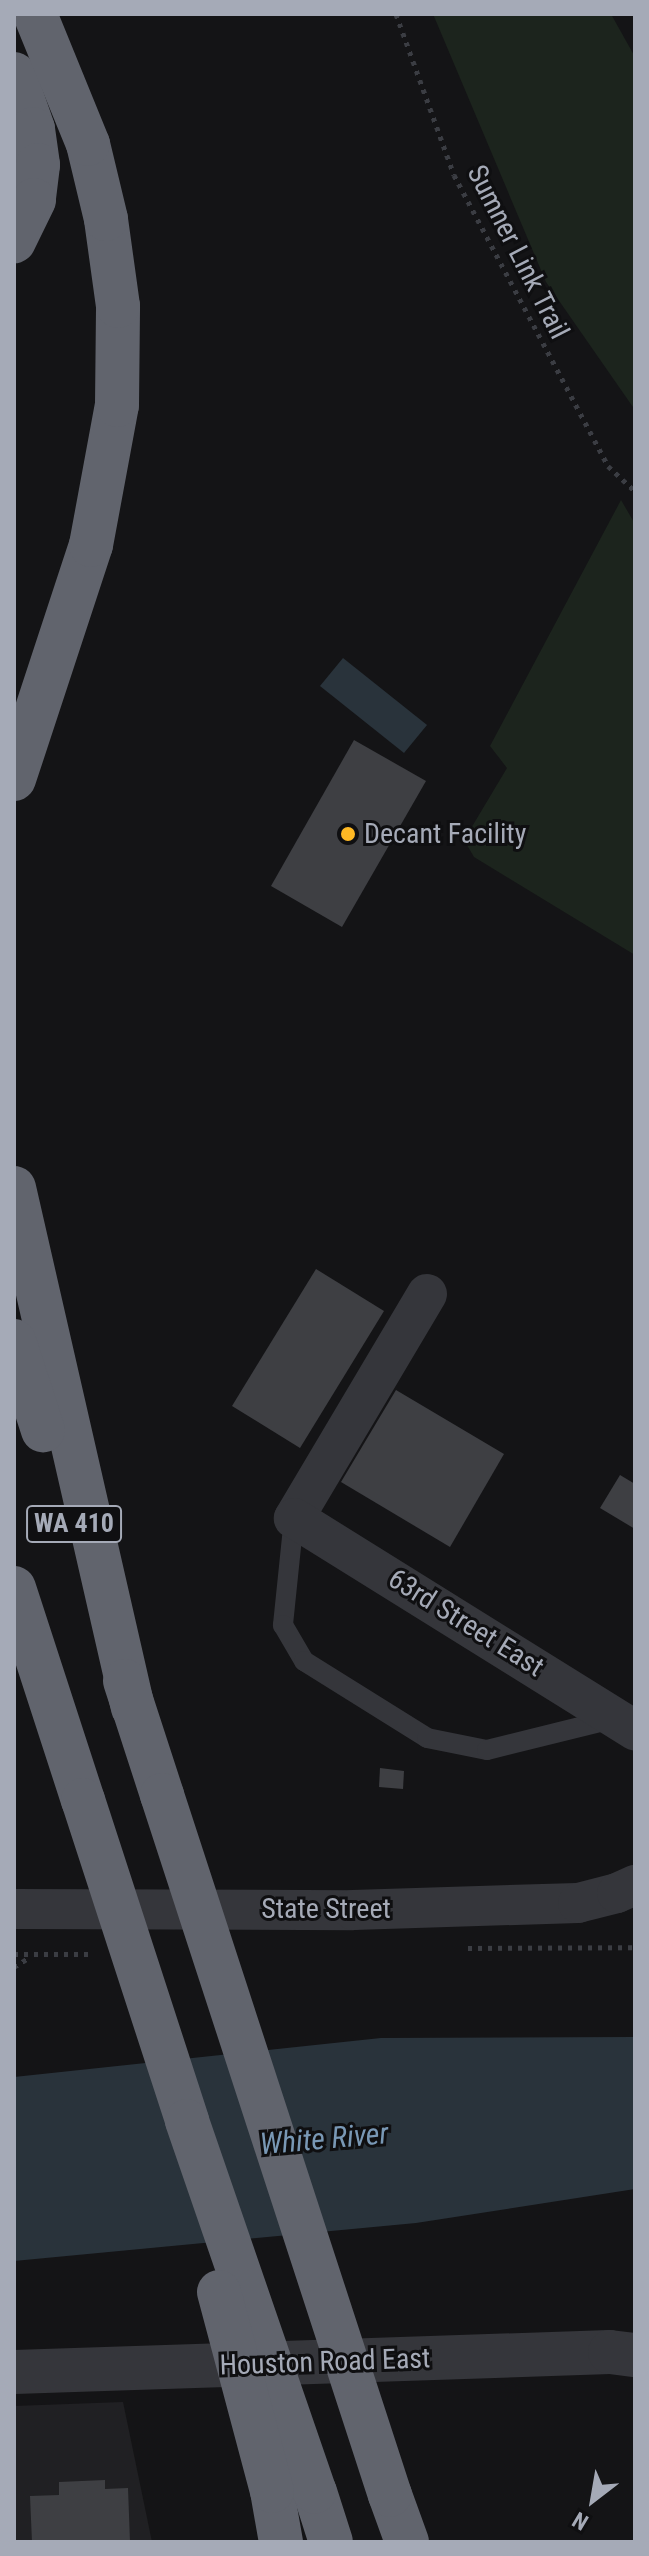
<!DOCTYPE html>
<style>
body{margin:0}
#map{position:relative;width:649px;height:2556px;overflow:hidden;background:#141416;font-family:"Roboto Condensed",sans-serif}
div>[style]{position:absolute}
.built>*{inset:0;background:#202023}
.green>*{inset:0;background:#1c241d}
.water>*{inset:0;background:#29333b}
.building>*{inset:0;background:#3e3f43}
.path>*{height:5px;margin-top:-2.5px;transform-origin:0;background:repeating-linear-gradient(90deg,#3b3d43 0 4px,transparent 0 10px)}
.service>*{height:20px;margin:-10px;padding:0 10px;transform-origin:10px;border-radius:10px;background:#35363b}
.minor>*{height:40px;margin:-20px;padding:0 20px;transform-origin:20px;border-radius:20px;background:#35363b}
.tertiary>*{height:44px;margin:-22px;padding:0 22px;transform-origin:22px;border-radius:22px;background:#35363b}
.motorway>*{height:44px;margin:-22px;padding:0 22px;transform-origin:22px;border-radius:22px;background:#61646d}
.motorway-bridge>*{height:44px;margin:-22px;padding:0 22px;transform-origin:22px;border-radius:22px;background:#61646d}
.dots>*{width:22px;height:22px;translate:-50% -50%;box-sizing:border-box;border:4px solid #0f0f11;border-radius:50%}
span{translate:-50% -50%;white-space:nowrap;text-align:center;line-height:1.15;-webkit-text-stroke:6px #0f0f11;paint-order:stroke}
.shield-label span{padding:2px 6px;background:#0f0f11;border:2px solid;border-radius:6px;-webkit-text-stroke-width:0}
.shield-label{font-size:26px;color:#a5aab7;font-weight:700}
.street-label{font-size:28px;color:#a5aab7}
.poi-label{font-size:28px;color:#a5aab7}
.left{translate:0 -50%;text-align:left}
.water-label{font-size:30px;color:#7998b5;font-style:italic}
.frame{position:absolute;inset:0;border:16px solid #a5aab7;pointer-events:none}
.north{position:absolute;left:553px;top:2460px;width:80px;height:80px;-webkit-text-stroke:6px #0f0f11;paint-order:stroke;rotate:211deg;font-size:22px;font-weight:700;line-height:32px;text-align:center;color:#a5aab7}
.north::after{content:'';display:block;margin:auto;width:28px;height:36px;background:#a5aab7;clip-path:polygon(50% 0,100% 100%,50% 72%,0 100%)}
</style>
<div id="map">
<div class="built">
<div style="clip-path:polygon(123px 2402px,152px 2542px,14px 2542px,14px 2406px)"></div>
</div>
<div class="green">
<div style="clip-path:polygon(433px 14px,611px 14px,635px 57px,635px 410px,546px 282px)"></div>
<div style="clip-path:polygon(621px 500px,635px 524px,635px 955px,474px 857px,464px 840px,507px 768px,490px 746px)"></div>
</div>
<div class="water">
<div style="clip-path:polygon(343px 658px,427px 725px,404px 753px,320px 686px)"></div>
<div style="clip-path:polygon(635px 2037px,635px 2189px,416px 2223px,14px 2261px,14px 2077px,381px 2038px)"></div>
</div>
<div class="building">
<div style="clip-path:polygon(354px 740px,426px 781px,342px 927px,271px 886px)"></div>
<div style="clip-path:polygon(316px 1269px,384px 1311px,300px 1448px,232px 1406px)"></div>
<div style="clip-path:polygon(396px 1390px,504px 1454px,450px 1547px,341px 1482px)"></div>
<div style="clip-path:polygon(620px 1475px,635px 1484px,635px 1529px,600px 1508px)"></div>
<div style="clip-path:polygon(380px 1768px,404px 1771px,403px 1789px,379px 1787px)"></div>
<div style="clip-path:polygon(105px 2480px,105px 2489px,128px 2488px,130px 2542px,32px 2542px,30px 2496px,59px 2495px,59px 2482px)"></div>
</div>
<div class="path">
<div style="left:396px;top:14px;width:171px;rotate:70.2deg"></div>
<div style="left:454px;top:175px;width:329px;rotate:62.1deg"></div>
<div style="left:608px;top:466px;width:37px;rotate:43deg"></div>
<div style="left:468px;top:1948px;width:167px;rotate:-0.3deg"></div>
<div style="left:14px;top:1954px;width:80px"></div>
<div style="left:14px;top:1967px;width:19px;rotate:-32deg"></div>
</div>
<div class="service">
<div style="left:294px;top:1518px;width:108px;rotate:95.9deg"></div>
<div style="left:283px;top:1625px;width:42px;rotate:59.7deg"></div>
<div style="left:304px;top:1661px;width:145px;rotate:32deg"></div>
<div style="left:427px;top:1738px;width:61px;rotate:11.3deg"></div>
<div style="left:487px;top:1750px;width:133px;rotate:-13.9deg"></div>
</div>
<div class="minor">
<div style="left:427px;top:1294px;width:261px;rotate:120.7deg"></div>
<div style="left:294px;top:1518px;width:402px;rotate:31.9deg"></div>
<div style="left:14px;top:1909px;width:339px;rotate:0.2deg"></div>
<div style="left:353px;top:1910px;width:225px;rotate:-1.8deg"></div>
<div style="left:578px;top:1903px;width:40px;rotate:-14.4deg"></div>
<div style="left:617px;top:1893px;width:20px;rotate:-24deg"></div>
</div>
<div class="tertiary">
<div style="left:14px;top:2372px;width:596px;rotate:-1.92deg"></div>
<div style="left:610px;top:2352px;width:25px;rotate:7deg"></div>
</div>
<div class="motorway">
<div style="left:14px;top:74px;width:58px;rotate:70.9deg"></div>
<div style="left:33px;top:129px;width:36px;rotate:82deg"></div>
<div style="left:38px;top:165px;width:35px;rotate:97deg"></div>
<div style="left:34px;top:200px;width:46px;rotate:116deg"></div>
<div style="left:14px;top:779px;width:246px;rotate:-71.8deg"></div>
<div style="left:91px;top:545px;width:142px;rotate:-79.5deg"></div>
<div style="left:117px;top:405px;width:99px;rotate:-89.4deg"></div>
<div style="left:118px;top:306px;width:88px;rotate:-97.9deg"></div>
<div style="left:106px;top:219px;width:77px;rotate:-103.5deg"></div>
<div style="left:88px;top:144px;width:140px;rotate:-112.2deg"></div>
<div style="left:14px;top:1188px;width:533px;rotate:77.11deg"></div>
<div style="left:14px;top:1341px;width:94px;rotate:72deg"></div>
<div style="left:14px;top:1588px;width:223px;rotate:72deg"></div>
<div style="left:125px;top:1681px;width:120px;rotate:72deg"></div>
<div style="left:272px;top:2491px;width:52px;rotate:80deg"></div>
<div style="left:315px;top:2492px;width:52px;rotate:72.3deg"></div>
<div style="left:390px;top:2495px;width:50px;rotate:70.1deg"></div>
</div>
<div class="motorway-bridge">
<div style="left:162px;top:1795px;width:736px;rotate:71.96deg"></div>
<div style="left:83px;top:1800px;width:337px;rotate:72deg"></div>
<div style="left:187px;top:2121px;width:392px;rotate:71deg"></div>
<div style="left:219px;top:2292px;width:206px;rotate:75.1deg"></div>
</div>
<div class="dots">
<div style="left:348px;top:834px;background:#ffb924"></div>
</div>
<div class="shield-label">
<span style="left:74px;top:1524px">WA 410</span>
</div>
<div class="street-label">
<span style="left:518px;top:252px;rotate:63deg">Sumner Link Trail</span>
<span style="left:466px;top:1623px;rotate:32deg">63rd Street East</span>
<span style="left:326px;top:1909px">State Street</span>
<span style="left:325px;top:2362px;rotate:-2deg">Houston Road East</span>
</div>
<div class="poi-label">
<span class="left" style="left:364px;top:834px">Decant Facility</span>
</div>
<div class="water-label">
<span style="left:324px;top:2139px;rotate:-5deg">White River</span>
</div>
<div class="frame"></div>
<div class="north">N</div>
</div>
